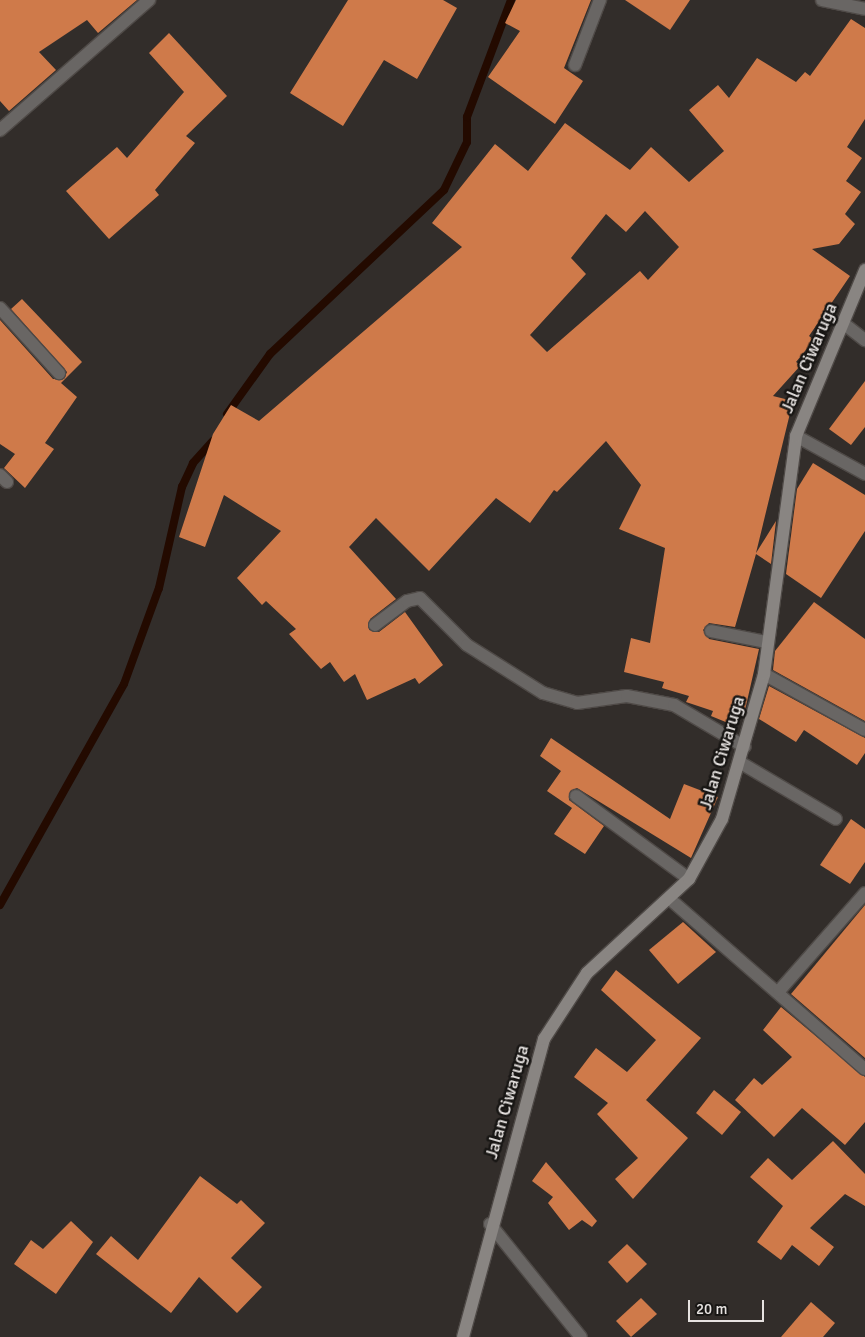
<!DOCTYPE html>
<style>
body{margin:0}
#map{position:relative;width:865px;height:1337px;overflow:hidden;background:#322d2a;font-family:Signika,sans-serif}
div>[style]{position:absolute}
.stream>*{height:8px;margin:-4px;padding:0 4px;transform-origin:4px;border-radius:4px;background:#230a00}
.building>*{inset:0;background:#cf7a4a}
.roads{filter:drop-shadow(1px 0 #4f4a47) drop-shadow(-1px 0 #4f4a47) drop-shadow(0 1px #4f4a47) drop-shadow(0 -1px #4f4a47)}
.lane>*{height:12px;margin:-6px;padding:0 6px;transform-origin:6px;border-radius:6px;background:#696664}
.street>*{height:12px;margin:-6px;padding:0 6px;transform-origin:6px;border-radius:6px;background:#696664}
.secondary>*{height:12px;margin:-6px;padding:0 6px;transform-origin:6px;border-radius:6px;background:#898582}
span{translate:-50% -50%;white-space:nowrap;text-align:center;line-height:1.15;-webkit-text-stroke:5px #181614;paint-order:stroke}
.street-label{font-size:18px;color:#e6e2e0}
.scale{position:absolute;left:688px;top:1300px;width:76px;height:22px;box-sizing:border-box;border:2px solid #e6e2e0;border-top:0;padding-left:6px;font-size:15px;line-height:18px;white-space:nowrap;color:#e6e2e0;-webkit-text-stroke:4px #181614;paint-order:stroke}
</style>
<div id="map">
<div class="stream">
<div style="left:227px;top:414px;width:74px;rotate:-54.4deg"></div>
<div style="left:270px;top:354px;width:239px;rotate:-43.3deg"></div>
<div style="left:444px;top:190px;width:53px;rotate:-64.4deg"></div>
<div style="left:467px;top:142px;width:25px;rotate:-90deg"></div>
<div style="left:467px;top:117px;width:125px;rotate:-69.4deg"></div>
<div style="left:0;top:905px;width:253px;rotate:-60.7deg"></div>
<div style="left:124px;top:684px;width:102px;rotate:-70deg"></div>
<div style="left:159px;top:588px;width:104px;rotate:-77.2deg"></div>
<div style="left:182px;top:487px;width:26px;rotate:-65deg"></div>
<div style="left:193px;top:463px;width:30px;rotate:-48deg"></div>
</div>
<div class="building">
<div style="clip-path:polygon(0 0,137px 0,98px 33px,87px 20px,39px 52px,56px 70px,9px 111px,0 101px)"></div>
<div style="clip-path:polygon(348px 0,443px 0,457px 8px,417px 79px,384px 60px,343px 126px,290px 93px)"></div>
<div style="clip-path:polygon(516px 0,591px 0,564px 68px,583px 81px,555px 124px,488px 77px,520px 31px,505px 23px)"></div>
<div style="clip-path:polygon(625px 0,690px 0,670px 30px)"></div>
<div style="clip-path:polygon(evenodd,851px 19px,865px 28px,865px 119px,847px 147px,862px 158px,846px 181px,861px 192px,845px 214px,855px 224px,839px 244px,812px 249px,850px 276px,809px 336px,814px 340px,796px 362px,801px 365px,773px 396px,793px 401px,756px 553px,776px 521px,771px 564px,756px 554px,735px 627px,709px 623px,703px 630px,709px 639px,759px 649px,745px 710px,741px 707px,733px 725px,711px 716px,713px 711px,686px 702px,689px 696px,662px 688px,664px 682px,624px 672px,631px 638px,650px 643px,665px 548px,619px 529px,641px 485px,606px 441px,557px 492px,554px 490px,530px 523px,496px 498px,429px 571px,376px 518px,349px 547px,396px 599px,370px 619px,369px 630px,379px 632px,405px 612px,443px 665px,419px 684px,415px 678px,367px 700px,355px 674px,344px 682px,330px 662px,321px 669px,289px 634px,296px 629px,266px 601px,262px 605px,237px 578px,281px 531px,224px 495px,205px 547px,179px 537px,213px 434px,231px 405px,259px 421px,462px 247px,432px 223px,495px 144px,528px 171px,565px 123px,630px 170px,651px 147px,689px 182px,724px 151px,689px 110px,718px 85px,729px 98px,757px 58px,796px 82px,805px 72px,810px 76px,851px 19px,645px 211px,679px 247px,648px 280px,640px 271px,547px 352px,530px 335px,586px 274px,571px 258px,606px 214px,626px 232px,645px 211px)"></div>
<div style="clip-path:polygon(169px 33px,227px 96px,186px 136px,195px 143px,155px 190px,159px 195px,109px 239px,66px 191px,117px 147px,127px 158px,184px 92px,149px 53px)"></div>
<div style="clip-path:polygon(22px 299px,82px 362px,61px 383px,77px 397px,45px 443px,54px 449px,25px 488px,4px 468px,15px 454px,0 444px,0 320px,53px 379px,64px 379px,67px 372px,11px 309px)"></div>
<div style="clip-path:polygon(865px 381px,865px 427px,851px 445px,829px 429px)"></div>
<div style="clip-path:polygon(813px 463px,865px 495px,865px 531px,821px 598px,786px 574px,797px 489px)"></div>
<div style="clip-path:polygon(814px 602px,865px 639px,865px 721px,773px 670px,775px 651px)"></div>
<div style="clip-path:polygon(769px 686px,865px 738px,865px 753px,857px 765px,804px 730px,796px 742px,759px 719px)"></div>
<div style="clip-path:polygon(551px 738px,670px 819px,684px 784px,718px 797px,691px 858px,577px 788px,570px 791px,569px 800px,604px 826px,585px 854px,554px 834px,572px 808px,547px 791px,561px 771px,540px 756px)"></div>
<div style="clip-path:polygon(851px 819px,865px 829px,865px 862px,850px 884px,820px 865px)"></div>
<div style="clip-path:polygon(865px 905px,865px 1058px,791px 994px)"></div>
<div style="clip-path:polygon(683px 922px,716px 952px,678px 984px,649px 950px)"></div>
<div style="clip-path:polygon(616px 970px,701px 1038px,646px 1100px,688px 1138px,633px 1199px,615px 1179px,638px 1158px,597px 1114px,608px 1103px,574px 1077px,596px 1048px,627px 1072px,656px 1040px,601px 990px)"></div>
<div style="clip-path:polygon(781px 1007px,865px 1077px,865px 1122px,845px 1145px,802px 1108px,774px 1137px,735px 1100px,754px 1078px,762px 1085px,792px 1057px,763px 1030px)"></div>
<div style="clip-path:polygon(714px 1090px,741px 1112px,722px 1135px,696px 1113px)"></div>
<div style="clip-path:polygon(833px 1141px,865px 1174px,865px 1206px,845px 1194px,810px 1228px,834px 1247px,819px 1266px,792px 1245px,781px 1260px,757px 1242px,783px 1206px,750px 1177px,768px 1158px,792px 1180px)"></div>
<div style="clip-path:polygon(546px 1162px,597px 1221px,592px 1227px,582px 1220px,569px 1230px,548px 1203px,553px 1197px,532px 1181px)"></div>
<div style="clip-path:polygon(200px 1176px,237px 1204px,241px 1200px,265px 1223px,231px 1258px,262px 1287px,237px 1313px,199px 1277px,171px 1313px,96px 1254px,111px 1236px,138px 1260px)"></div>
<div style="clip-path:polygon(71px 1221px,93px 1242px,56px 1294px,14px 1264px,31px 1240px,43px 1249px)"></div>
<div style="clip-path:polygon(627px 1244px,647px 1264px,627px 1283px,608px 1262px)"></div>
<div style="clip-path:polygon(641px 1298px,657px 1314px,631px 1337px,616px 1321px)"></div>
<div style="clip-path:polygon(811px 1302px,835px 1323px,823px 1337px,781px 1337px)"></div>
</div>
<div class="roads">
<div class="lane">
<div style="left:575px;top:65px;width:70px;rotate:-69deg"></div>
<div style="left:796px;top:436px;width:79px;rotate:28.8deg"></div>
<div style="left:711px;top:631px;width:56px;rotate:11.3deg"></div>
<div style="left:576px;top:796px;width:140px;rotate:36.3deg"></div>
</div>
<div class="street">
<div style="left:822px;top:0;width:44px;rotate:11.8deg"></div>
<div style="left:0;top:130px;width:198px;rotate:-41.1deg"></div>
<div style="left:0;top:308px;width:88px;rotate:47.8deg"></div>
<div style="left:843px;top:323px;width:28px;rotate:38deg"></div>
<div style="left:0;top:475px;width:10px;rotate:45deg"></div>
<div style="left:375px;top:625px;width:40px;rotate:-37deg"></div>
<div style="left:407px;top:601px;width:13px;rotate:-13deg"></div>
<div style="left:420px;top:598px;width:66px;rotate:45deg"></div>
<div style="left:467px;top:645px;width:90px;rotate:32.3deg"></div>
<div style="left:543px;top:693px;width:35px;rotate:16deg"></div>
<div style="left:577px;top:703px;width:50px;rotate:-8deg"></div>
<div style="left:627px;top:696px;width:48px;rotate:10.8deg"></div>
<div style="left:674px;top:705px;width:82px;rotate:30.6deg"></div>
<div style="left:764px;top:674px;width:115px;rotate:29deg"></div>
<div style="left:741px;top:763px;width:110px;rotate:30.5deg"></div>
<div style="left:671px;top:900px;width:257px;rotate:41.1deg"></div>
<div style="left:779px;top:991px;width:130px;rotate:-48.7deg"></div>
<div style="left:490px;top:1224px;width:145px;rotate:51.2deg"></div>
</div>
<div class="secondary">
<div style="left:463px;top:1337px;width:309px;rotate:-74.8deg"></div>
<div style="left:544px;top:1039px;width:79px;rotate:-56.9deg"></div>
<div style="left:587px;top:973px;width:139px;rotate:-42.7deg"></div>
<div style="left:689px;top:879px;width:68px;rotate:-61.2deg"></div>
<div style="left:722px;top:819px;width:151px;rotate:-73.8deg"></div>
<div style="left:764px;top:674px;width:240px;rotate:-82.3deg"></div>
<div style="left:796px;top:436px;width:180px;rotate:-67.4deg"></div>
</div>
</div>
<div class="street-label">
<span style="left:809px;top:358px;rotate:-67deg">Jalan Ciwaruga</span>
<span style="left:722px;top:753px;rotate:-73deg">Jalan Ciwaruga</span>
<span style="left:507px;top:1102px;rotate:-74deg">Jalan Ciwaruga</span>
</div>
<div class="scale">20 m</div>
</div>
